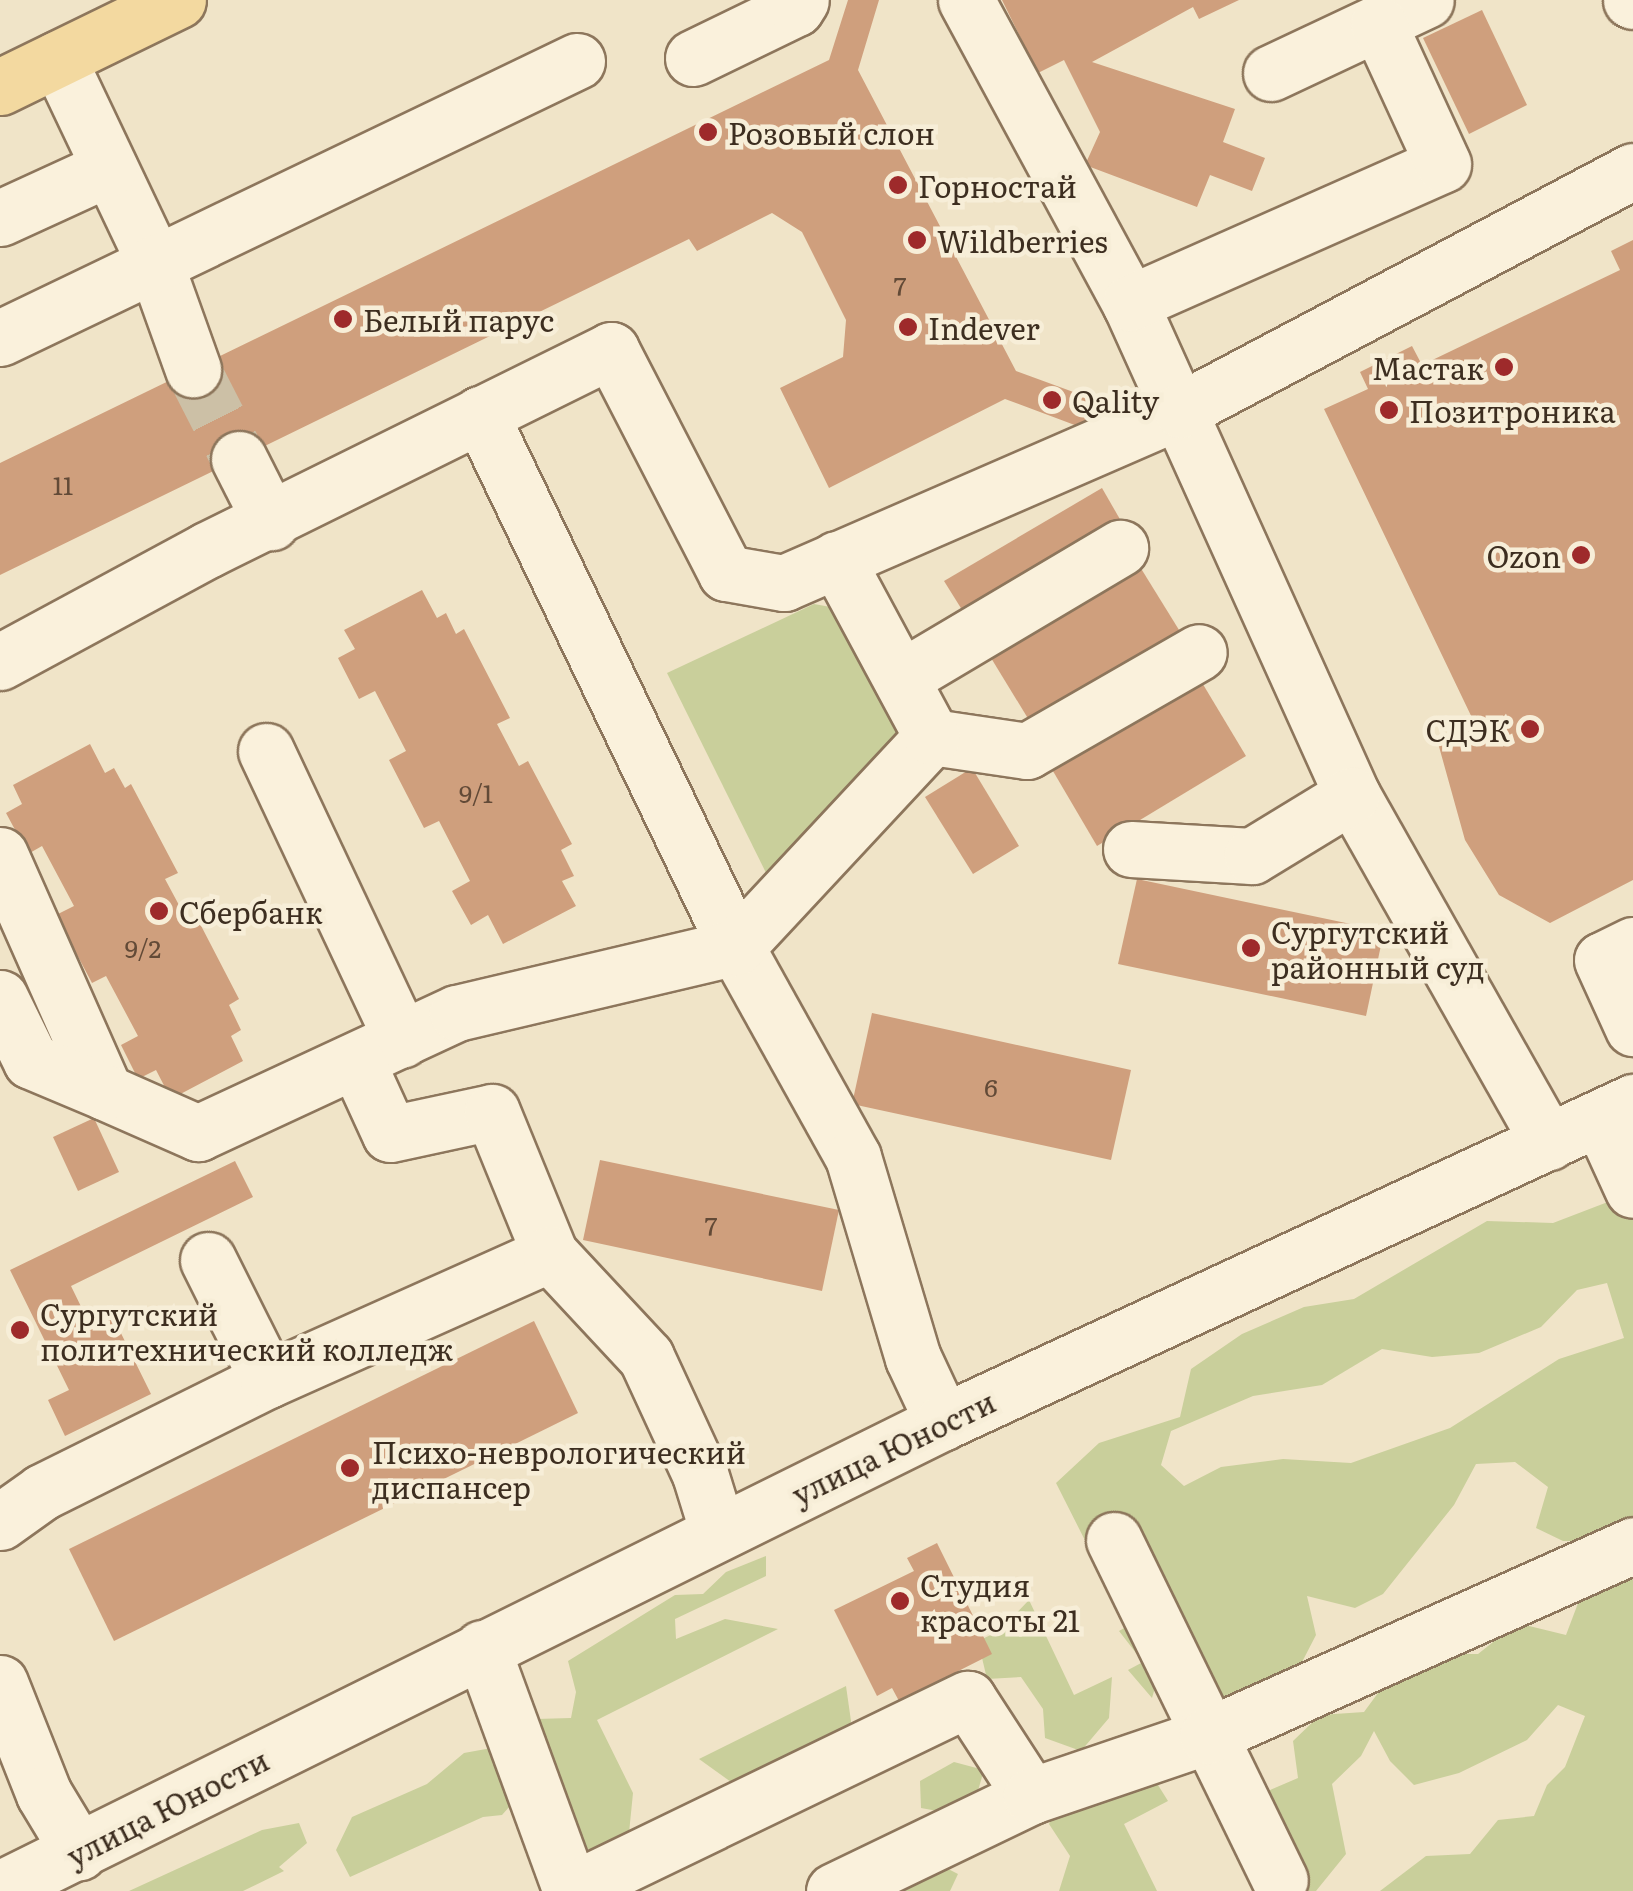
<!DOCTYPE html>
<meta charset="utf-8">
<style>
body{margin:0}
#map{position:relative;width:1633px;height:1891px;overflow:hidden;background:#f0e4c8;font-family:Literata,serif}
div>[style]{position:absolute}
.green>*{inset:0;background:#c9cf9b}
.building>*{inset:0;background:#cf9f7d}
.minor-tunnel>*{height:55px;margin-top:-27.5px;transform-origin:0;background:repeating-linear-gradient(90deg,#ccc0a6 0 55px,transparent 0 83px)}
.roads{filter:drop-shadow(2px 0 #8d765c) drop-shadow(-2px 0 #8d765c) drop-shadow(0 2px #8d765c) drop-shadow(0 -2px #8d765c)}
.minor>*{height:55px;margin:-27.5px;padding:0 27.5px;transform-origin:27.5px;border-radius:27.5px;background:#faf1dc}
.major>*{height:55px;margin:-27.5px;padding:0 27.5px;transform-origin:27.5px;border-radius:27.5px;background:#f3d9a0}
.dots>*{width:28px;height:28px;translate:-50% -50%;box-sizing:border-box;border:5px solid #f7eed8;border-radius:50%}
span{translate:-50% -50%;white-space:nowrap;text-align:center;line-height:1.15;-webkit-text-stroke:9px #f7eed8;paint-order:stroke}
.number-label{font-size:25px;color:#624a37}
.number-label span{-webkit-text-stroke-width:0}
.poi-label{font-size:30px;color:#3d2e20}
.left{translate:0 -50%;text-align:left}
.right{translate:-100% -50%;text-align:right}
.street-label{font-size:30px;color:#3d2e20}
</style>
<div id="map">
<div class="green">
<div style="clip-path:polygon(814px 604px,847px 610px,904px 735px,771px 883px,667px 673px)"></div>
<div style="clip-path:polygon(evenodd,1613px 1200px,1633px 1213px,1633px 1541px,1563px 1541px,1536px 1528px,1548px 1487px,1515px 1462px,1476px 1464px,1454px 1505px,1383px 1594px,1355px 1608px,1307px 1596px,1316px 1635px,1301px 1664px,1257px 1700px,1213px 1711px,1163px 1660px,1152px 1698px,1128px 1670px,1143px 1662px,1119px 1631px,1142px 1618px,1104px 1578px,1056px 1483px,1099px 1443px,1180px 1417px,1191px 1369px,1242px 1334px,1304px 1307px,1354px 1299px,1487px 1221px,1553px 1223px,1613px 1200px,1607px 1283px,1624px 1338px,1559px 1359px,1450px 1428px,1351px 1463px,1283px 1459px,1221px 1467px,1184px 1486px,1161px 1465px,1171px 1431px,1253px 1396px,1322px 1385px,1382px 1349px,1432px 1357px,1479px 1353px,1541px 1327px,1577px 1290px,1607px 1283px)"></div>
<div style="clip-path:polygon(766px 1556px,766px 1576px,675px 1619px,676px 1639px,725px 1619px,778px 1629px,597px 1720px,633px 1793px,629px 1833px,599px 1857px,575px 1839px,531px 1782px,502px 1815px,483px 1817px,350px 1877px,336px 1850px,352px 1817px,427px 1784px,464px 1753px,508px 1745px,536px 1719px,571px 1718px,576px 1692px,568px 1661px,675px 1595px,703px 1594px,726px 1572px)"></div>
<div style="clip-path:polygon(1633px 1556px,1633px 1891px,1380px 1891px,1426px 1856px,1470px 1854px,1498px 1820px,1534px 1816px,1547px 1785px,1565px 1767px,1585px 1716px,1558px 1705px,1527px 1740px,1459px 1773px,1414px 1785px,1390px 1761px,1374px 1731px,1361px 1756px,1332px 1784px,1346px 1854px,1316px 1891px,1289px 1891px,1254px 1797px,1298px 1778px,1293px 1741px,1320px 1715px,1364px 1712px,1389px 1678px,1436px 1654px,1478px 1654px,1517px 1623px,1566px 1635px,1580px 1598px)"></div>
<div style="clip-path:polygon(1029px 1600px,1074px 1695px,1112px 1677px,1109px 1718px,1081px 1751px,1045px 1738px,1043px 1709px,1021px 1677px,987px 1679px,978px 1641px,999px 1631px)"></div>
<div style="clip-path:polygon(846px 1686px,851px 1721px,844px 1755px,738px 1787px,699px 1759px)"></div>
<div style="clip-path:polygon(954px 1762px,984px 1770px,975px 1801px,943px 1812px,921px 1808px,920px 1781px)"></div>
<div style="clip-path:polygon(1153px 1777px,1168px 1801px,1124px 1824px,1157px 1891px,1059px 1891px,1070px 1856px,1049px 1824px,1063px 1794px)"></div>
<div style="clip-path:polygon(299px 1823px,307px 1843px,279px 1867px,284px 1871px,243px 1891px,129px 1891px,262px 1830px)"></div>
<div style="clip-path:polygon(911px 1850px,958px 1874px,950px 1891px,863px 1891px)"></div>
</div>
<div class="building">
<div style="clip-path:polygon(848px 0,879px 0,858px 70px,1016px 371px,1098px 401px,1088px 430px,1005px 399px,829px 488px,780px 388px,843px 357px,846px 320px,802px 232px,772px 213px,697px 251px,689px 239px,0 575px,0 463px,829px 60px)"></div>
<div style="clip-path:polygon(1002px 0,1239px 0,1199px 19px,1193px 7px,1092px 62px,1235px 109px,1223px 142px,1265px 158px,1252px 191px,1210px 175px,1197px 207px,1085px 165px,1100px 132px,1064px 60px,1038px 73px)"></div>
<div style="clip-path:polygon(1482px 10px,1527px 105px,1469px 134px,1423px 38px)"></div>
<div style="clip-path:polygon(1633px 240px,1633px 880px,1550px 923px,1499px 895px,1465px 840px,1438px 743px,1475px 724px,1324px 409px,1368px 389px,1360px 372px,1412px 346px,1422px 365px,1620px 270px,1611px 251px)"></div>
<div style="clip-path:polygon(1102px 488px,1125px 528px,969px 621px,944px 581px)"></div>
<div style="clip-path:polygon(1137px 562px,1184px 638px,1035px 730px,988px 653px)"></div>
<div style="clip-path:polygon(422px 590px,437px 618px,446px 613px,456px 634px,464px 629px,510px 718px,497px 724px,519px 766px,528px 761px,572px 844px,561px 850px,574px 876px,562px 881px,576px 906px,503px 944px,488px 915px,471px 925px,452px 891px,470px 881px,439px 821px,424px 828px,389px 760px,406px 751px,375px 691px,359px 699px,338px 658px,355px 649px,344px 630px)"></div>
<div style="clip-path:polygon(1198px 676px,1246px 756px,1097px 846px,1050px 766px)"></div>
<div style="clip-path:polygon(90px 744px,105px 773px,114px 768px,125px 788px,131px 784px,178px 873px,165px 879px,187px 920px,196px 916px,239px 999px,229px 1005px,241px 1030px,231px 1036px,243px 1061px,171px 1099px,156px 1070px,138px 1079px,121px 1045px,138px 1036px,106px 976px,92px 983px,56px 915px,74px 906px,42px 846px,28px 854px,6px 813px,22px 804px,13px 785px)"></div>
<div style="clip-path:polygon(972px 768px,1019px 846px,973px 874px,925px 797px)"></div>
<div style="clip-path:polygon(1137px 879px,1384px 931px,1366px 1016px,1118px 964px)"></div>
<div style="clip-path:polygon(872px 1013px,1131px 1070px,1111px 1160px,852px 1104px)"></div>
<div style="clip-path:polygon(94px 1118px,119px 1172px,78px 1191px,53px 1137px)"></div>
<div style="clip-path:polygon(600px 1160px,839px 1210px,822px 1291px,583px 1240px)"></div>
<div style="clip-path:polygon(235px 1161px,253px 1197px,71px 1286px,90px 1325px,112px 1315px,151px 1394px,65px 1436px,48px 1400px,69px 1390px,10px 1270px)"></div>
<div style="clip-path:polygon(534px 1321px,578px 1413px,114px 1641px,69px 1549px)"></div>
<div style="clip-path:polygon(937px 1543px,992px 1654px,899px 1701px,892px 1688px,877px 1696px,834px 1610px,914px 1571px,907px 1558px)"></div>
</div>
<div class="minor-tunnel">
<div style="left:193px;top:369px;width:101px;rotate:62.9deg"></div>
</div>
<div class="roads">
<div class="minor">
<div style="left:966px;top:0;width:345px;rotate:61.6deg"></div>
<div style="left:1130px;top:303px;width:540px;rotate:65.71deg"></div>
<div style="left:1352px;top:795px;width:399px;rotate:60.5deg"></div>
<div style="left:1631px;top:0;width:2px;rotate:27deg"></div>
<div style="left:693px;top:58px;width:114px;rotate:-25.9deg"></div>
<div style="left:796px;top:8px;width:9px;rotate:-58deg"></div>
<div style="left:58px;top:59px;width:226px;rotate:64.6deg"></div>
<div style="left:155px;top:263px;width:113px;rotate:70.3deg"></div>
<div style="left:1271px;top:73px;width:171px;rotate:-25.2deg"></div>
<div style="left:0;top:218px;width:120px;rotate:-24.6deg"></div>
<div style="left:1130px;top:303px;width:342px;rotate:-23.9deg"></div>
<div style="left:1443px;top:164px;width:155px;rotate:-114.7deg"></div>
<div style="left:0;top:338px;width:640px;rotate:-25.64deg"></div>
<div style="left:480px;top:414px;width:591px;rotate:64.35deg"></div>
<div style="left:736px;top:947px;width:240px;rotate:60.9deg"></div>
<div style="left:853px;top:1157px;width:210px;rotate:73.4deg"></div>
<div style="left:913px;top:1358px;width:71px;rotate:64.9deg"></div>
<div style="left:239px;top:459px;width:71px;rotate:63.1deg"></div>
<div style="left:0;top:662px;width:235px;rotate:-28.4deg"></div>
<div style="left:207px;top:550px;width:451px;rotate:-26.3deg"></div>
<div style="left:611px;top:350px;width:251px;rotate:62.7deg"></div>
<div style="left:726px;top:573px;width:59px;rotate:9.8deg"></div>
<div style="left:784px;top:583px;width:433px;rotate:-23.5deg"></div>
<div style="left:1181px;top:410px;width:511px;rotate:-27.87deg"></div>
<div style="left:901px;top:678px;width:255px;rotate:-30.7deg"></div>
<div style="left:932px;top:737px;width:96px;rotate:8.4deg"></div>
<div style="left:1027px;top:751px;width:198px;rotate:-29.9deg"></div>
<div style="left:266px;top:751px;width:319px;rotate:64.8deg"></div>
<div style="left:1131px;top:849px;width:121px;rotate:3.3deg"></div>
<div style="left:1252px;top:856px;width:117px;rotate:-31.4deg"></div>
<div style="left:0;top:855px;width:259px;rotate:66.1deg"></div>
<div style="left:105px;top:1092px;width:102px;rotate:23.8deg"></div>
<div style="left:198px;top:1133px;width:285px;rotate:-24.9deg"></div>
<div style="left:457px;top:1013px;width:287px;rotate:-13.3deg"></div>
<div style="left:736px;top:947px;width:287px;rotate:-47deg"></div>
<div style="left:932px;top:737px;width:202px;rotate:-118.3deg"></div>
<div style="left:1633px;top:945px;width:34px;rotate:154deg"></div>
<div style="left:1602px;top:960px;width:75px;rotate:65.5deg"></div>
<div style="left:0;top:998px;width:70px;rotate:63.8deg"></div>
<div style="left:31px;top:1061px;width:80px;rotate:22.7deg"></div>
<div style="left:357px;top:1062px;width:79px;rotate:65.4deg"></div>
<div style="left:390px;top:1134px;width:104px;rotate:-12.2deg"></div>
<div style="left:492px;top:1112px;width:153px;rotate:67.8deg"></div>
<div style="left:1600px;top:1118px;width:79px;rotate:65.4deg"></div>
<div style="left:208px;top:1260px;width:134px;rotate:63.4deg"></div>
<div style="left:0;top:1522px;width:52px;rotate:-35.5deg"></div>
<div style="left:42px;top:1492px;width:252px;rotate:-26.4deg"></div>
<div style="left:268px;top:1380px;width:309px;rotate:-24.1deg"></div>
<div style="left:550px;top:1254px;width:141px;rotate:47deg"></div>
<div style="left:646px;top:1357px;width:129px;rotate:65.2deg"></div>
<div style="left:700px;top:1474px;width:61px;rotate:72.8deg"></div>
<div style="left:1114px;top:1540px;width:378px;rotate:64deg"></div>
<div style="left:482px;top:1648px;width:259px;rotate:69.9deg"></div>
<div style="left:0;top:1683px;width:119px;rotate:68.4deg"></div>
<div style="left:44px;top:1794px;width:68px;rotate:58.9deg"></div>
<div style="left:0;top:1889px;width:1052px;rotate:-26.35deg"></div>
<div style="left:943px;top:1422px;width:761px;rotate:-24.88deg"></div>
<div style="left:570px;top:1891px;width:442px;rotate:-25.8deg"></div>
<div style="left:968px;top:1699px;width:116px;rotate:57deg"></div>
<div style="left:834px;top:1891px;width:219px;rotate:-25.7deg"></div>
<div style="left:1031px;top:1796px;width:186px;rotate:-18.8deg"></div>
<div style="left:1207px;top:1736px;width:467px;rotate:-24.1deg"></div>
</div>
<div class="major">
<div style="left:0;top:87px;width:198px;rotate:-26deg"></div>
</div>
</div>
<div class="dots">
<div style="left:708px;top:132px;background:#9e2a2b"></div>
<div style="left:898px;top:185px;background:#9e2a2b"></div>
<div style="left:917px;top:240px;background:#9e2a2b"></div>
<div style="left:343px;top:319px;background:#9e2a2b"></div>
<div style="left:908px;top:327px;background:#9e2a2b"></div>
<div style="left:1504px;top:367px;background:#9e2a2b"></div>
<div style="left:1052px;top:400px;background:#9e2a2b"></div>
<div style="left:1389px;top:410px;background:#9e2a2b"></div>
<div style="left:1581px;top:555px;background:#9e2a2b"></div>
<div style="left:1530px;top:729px;background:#9e2a2b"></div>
<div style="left:159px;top:911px;background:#9e2a2b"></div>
<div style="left:1251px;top:948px;background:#9e2a2b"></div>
<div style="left:20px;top:1330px;background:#9e2a2b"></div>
<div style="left:350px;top:1468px;background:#9e2a2b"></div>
<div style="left:900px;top:1601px;background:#9e2a2b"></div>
</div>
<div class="number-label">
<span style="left:900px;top:285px">7</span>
<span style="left:63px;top:485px">11</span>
<span style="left:476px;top:793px">9/1</span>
<span style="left:143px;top:948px">9/2</span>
<span style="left:991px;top:1087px">6</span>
<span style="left:711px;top:1225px">7</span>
</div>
<div class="poi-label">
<span class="left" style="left:728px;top:132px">Розовый слон</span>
<span class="left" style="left:918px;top:185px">Горностай</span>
<span class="left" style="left:937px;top:240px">Wildberries</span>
<span class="left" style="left:363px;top:319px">Белый парус</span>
<span class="left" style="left:928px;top:327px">Indever</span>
<span class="right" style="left:1484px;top:367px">Мастак</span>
<span class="left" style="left:1072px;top:400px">Qality</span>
<span class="left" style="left:1409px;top:410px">Позитроника</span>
<span class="right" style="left:1561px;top:555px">Ozon</span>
<span class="right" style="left:1510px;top:729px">СДЭК</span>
<span class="left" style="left:179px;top:911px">Сбербанк</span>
<span class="left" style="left:1271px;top:948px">Сургутский<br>районный суд</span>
<span class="left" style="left:40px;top:1330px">Сургутский<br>политехнический колледж</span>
<span class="left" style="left:372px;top:1468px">Психо-неврологический<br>диспансер</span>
<span class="left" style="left:920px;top:1601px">Студия<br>красоты 21</span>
</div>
<div class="street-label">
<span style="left:893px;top:1447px;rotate:-26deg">улица Юности</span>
<span style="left:167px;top:1807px;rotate:-27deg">улица Юности</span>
</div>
</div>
